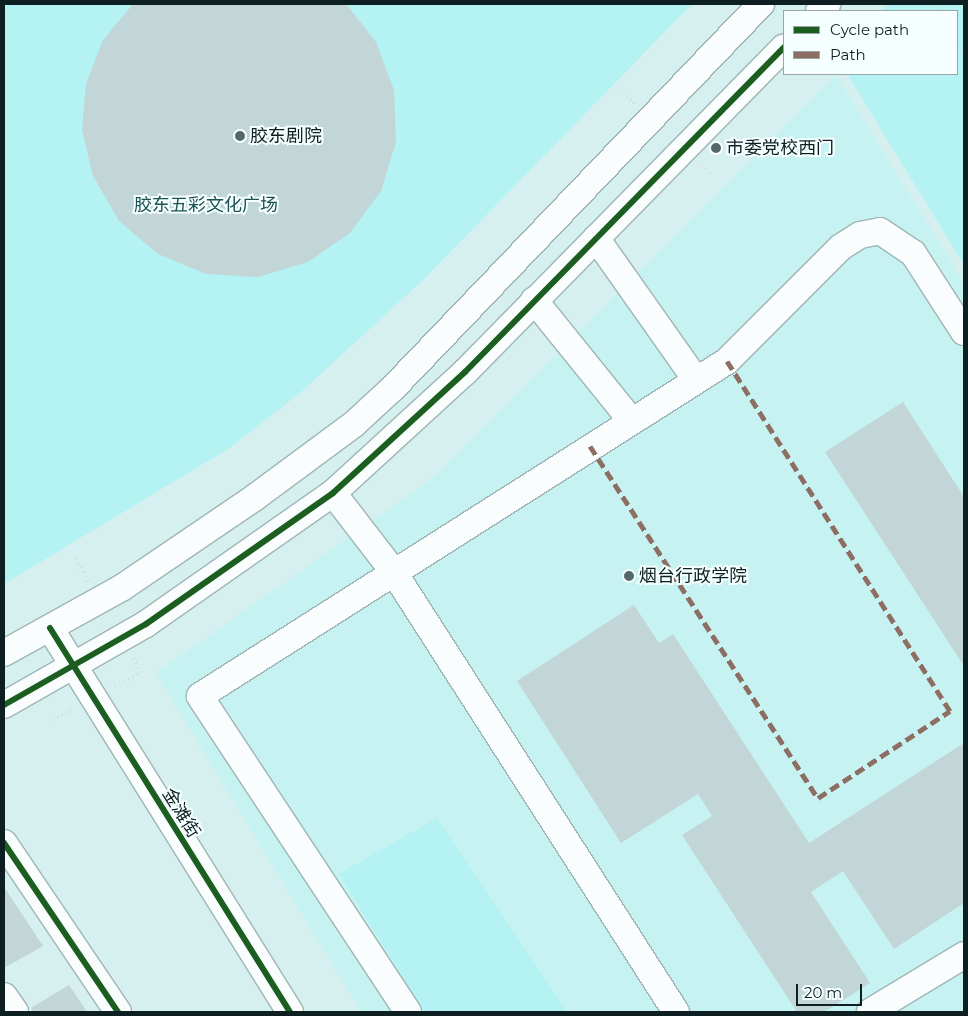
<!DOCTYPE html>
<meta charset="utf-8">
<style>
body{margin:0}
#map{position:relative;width:968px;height:1016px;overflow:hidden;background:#d6f0f0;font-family:Montserrat,"Noto Sans SC",sans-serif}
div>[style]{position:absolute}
.built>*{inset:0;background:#c6f2f2}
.green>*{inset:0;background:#b5f2f3}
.building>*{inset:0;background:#c2d6d7}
.path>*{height:3px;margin-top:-1.5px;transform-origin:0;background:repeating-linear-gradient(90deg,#d1d9d9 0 1px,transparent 0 5px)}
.roads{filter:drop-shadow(1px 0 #a0b5b5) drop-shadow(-1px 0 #a0b5b5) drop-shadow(0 1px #a0b5b5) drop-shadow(0 -1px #a0b5b5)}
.minor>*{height:26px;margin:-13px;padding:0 13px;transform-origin:13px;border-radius:13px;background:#f9fdfd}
.quiet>*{height:5px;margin-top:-2.5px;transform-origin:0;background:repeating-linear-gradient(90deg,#8d6e63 0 10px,transparent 0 15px)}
.cycleway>*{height:6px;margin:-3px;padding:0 3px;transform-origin:3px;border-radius:3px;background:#1b5e20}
.dots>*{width:14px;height:14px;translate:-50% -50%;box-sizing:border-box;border:2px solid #f6ffff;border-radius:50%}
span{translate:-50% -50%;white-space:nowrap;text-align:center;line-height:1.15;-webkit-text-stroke:4px #f6ffff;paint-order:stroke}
.poi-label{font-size:18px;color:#0d1f20}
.left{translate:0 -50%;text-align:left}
.park-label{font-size:18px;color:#1b5152}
.street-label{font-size:18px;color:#0d1f20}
.frame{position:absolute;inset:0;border:5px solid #0d1f20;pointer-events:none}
.legend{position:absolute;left:783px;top:10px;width:175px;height:65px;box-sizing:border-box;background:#f6ffff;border:1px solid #99a5a6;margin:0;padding:6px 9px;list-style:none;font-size:15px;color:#0d1f20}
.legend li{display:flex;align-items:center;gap:10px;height:25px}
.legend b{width:25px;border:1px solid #99a5a6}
.scale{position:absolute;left:796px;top:984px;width:66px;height:22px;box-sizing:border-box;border:2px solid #0d1f20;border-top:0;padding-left:6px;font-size:15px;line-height:18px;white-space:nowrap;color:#0d1f20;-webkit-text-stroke:4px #f6ffff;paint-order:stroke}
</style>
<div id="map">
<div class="built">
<div style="clip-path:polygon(836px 75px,964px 283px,964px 1011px,361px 1012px,156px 673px,433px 478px)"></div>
</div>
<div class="green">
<div style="clip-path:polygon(4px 4px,692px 4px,423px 280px,300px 393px,228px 449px,4px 584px)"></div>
<div style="clip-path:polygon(888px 4px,964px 4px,964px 265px,847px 74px,957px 74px,957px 11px,880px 11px)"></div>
<div style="clip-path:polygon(437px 818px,567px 1012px,424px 1012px,339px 874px)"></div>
</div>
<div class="building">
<div style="clip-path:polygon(133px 4px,347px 5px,376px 42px,394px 90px,396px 142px,381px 191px,350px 233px,308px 262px,258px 277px,206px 274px,158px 254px,119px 221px,93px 176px,82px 130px,86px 84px,103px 40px)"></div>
<div style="clip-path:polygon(903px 402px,964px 497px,964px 666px,825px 452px)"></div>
<div style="clip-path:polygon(634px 605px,659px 643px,673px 634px,809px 843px,964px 743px,964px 903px,894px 949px,843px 871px,811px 892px,870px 983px,824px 1012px,797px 1012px,682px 835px,712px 816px,698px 794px,621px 843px,517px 681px)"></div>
<div style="clip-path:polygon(4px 887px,43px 946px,4px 968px)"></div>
<div style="clip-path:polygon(69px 985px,87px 1012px,34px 1012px,31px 1008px)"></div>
</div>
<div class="path">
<div style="left:937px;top:4px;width:7px;rotate:82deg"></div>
<div style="left:957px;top:47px;width:9px;rotate:36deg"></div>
<div style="left:623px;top:92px;width:16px;rotate:43deg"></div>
<div style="left:702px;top:165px;width:11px;rotate:45deg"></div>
<div style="left:76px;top:558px;width:26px;rotate:61deg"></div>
<div style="left:115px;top:686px;width:30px;rotate:-28deg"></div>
<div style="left:141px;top:672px;width:16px;rotate:-120deg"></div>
<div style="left:53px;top:720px;width:24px;rotate:-30deg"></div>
</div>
<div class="roads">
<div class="minor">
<div style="left:819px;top:11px;width:11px;rotate:-41deg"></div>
<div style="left:596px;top:238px;width:174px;rotate:54.8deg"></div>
<div style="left:534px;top:300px;width:154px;rotate:51.1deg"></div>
<div style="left:333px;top:493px;width:98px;rotate:52.4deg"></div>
<div style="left:393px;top:571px;width:524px;rotate:57.31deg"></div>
<div style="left:50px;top:628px;width:453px;rotate:58deg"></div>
<div style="left:4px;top:653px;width:136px;rotate:-29deg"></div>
<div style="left:123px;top:587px;width:158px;rotate:-34.2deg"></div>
<div style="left:254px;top:498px;width:124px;rotate:-36.5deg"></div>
<div style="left:354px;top:424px;width:53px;rotate:-42.7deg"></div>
<div style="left:393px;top:388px;width:532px;rotate:-46.22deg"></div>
<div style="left:4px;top:705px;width:163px;rotate:-29.7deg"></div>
<div style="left:146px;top:624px;width:228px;rotate:-35deg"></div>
<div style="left:333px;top:493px;width:179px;rotate:-42.5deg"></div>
<div style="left:465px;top:372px;width:455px;rotate:-45.5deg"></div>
<div style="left:4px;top:843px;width:204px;rotate:56deg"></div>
<div style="left:4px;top:996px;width:19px;rotate:55deg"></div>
<div style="left:408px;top:1012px;width:378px;rotate:-123.4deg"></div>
<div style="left:200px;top:696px;width:624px;rotate:-32.44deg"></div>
<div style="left:727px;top:361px;width:161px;rotate:-45deg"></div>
<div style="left:841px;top:247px;width:22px;rotate:-32deg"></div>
<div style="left:860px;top:235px;width:20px;rotate:-11deg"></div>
<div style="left:880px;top:231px;width:40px;rotate:34deg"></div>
<div style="left:913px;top:253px;width:94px;rotate:57.2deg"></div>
<div style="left:870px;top:1012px;width:110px;rotate:-31.2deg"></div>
</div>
</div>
<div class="quiet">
<div style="left:590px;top:446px;width:419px;rotate:57.1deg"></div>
<div style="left:818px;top:798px;width:158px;rotate:-33.4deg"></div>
<div style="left:950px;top:711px;width:415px;rotate:-122.5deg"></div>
</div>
<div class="cycleway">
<div style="left:50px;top:628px;width:453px;rotate:58deg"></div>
<div style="left:4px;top:705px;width:163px;rotate:-29.7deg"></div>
<div style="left:146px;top:624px;width:228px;rotate:-35deg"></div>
<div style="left:333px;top:493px;width:179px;rotate:-42.5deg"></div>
<div style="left:465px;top:372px;width:455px;rotate:-45.5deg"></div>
<div style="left:4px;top:843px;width:204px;rotate:56deg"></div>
</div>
<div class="dots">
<div style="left:240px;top:136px;background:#536869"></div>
<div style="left:716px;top:148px;background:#536869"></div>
<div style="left:629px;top:576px;background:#536869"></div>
</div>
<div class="poi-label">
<span class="left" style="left:250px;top:136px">胶东剧院</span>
<span class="left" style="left:726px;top:148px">市委党校西门</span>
<span class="left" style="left:639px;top:576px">烟台行政学院</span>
</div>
<div class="park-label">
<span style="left:206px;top:205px">胶东五彩文化广场</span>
</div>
<div class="street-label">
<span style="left:181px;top:813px;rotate:58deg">金滩街</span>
</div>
<div class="frame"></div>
<ul class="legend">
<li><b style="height:6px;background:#1b5e20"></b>Cycle path</li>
<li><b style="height:6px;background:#8d6e63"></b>Path</li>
</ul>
<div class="scale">20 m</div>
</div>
